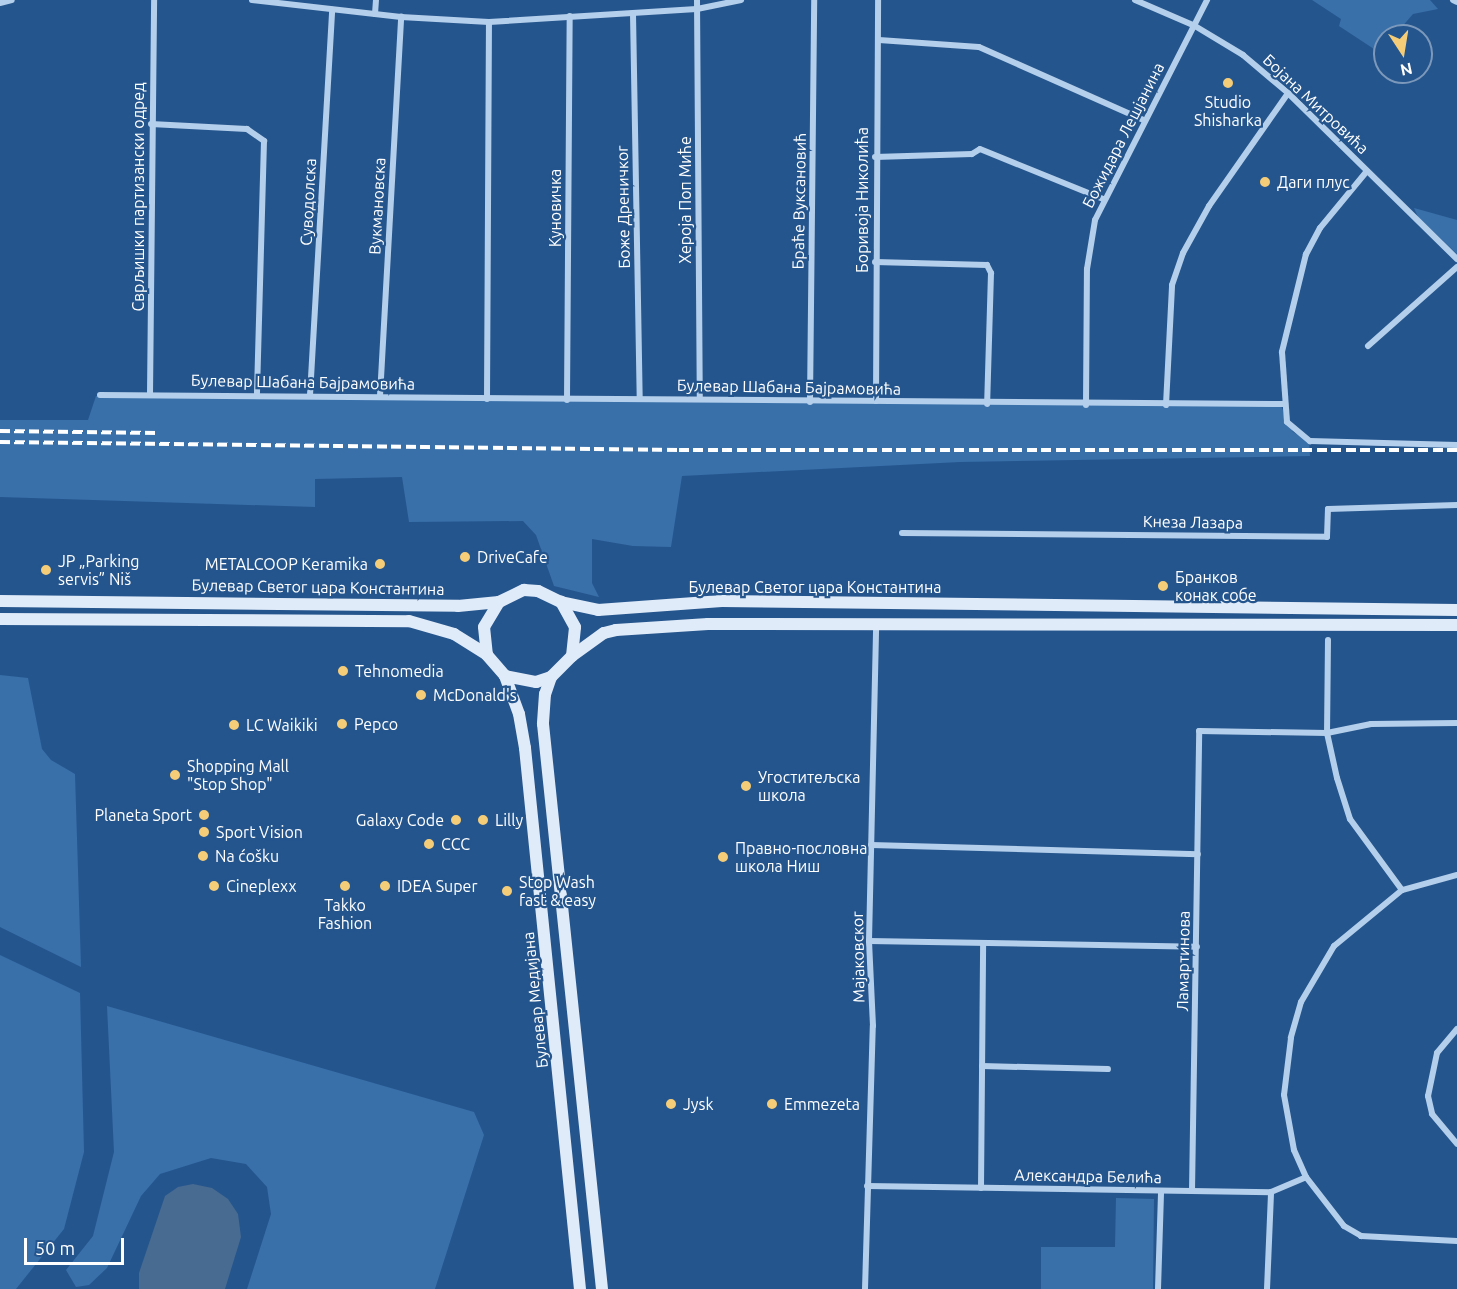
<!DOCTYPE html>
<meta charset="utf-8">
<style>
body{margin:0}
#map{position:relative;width:1457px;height:1289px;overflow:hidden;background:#25558d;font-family:Ubuntu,sans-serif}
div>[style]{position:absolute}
.green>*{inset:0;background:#3970aa}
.water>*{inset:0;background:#486b92}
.street>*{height:6px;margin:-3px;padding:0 3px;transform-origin:3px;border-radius:3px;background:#b4cfeb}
.secondary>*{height:12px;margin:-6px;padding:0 6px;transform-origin:6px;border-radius:6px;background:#e0ebf9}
.rail>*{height:4px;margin-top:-2px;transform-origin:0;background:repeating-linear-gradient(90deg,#fff 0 10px,transparent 0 14.5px)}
.dots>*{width:16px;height:16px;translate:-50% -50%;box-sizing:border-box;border:3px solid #25558d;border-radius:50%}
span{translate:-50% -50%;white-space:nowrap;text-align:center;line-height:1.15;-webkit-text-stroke:4.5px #25558d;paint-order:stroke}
.poi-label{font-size:16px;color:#fff}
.left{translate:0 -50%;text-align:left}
.right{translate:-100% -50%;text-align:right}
.street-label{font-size:16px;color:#fff}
.north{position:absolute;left:1373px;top:24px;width:60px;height:60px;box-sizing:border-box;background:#25558d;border:2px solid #7c99bb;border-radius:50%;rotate:168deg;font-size:16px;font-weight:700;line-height:24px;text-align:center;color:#fff}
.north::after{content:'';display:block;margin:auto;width:21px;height:27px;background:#f5cd79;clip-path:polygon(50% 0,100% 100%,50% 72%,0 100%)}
.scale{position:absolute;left:24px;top:1238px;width:100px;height:27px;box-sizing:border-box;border:3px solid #fff;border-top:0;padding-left:8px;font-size:18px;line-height:21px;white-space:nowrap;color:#fff;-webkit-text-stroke:4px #25558d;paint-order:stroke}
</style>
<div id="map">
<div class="green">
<div style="clip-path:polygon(1312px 0,1430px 0,1438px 9px,1413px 14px,1394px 36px,1385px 36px,1385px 44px,1377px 51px,1339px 26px,1341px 19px)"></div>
<div style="clip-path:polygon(1414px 208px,1457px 220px,1457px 254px,1418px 217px)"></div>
<div style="clip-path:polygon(96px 396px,1281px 406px,1293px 432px,1309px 441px,1310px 456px,960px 462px,682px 476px,671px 547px,633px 546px,592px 539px,592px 583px,599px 597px,554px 586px,536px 535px,523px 521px,409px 522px,402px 477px,315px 479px,315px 507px,0 497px,0 420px,88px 420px)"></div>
<div style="clip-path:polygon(0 675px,28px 678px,42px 749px,51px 760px,75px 774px,81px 967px,0 927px)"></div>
<div style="clip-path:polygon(0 955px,80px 993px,84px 1152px,64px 1229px,16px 1289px,0 1289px)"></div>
<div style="clip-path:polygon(107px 1006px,474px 1112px,484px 1135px,435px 1289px,247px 1289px,271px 1214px,267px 1187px,246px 1164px,211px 1158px,160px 1174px,141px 1196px,107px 1268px,89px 1285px,76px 1287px,66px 1270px,93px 1236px,114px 1152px)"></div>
<div style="clip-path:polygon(1116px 1198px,1154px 1199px,1153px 1289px,1041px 1289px,1041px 1247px,1115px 1247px)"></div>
</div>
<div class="water">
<div style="clip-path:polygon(193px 1184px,212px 1188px,228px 1199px,238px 1214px,241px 1237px,225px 1289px,139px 1289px,139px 1273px,165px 1196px,178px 1187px)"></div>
</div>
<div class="street">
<div style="left:252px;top:0;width:150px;rotate:6.5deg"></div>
<div style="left:401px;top:17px;width:88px;rotate:3.3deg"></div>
<div style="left:489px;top:22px;width:208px;rotate:-3.6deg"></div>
<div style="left:697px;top:9px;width:45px;rotate:-11.6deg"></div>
<div style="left:697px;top:0;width:399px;rotate:89.6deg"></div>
<div style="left:1135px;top:0;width:65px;rotate:23.4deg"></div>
<div style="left:1195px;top:26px;width:56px;rotate:31.1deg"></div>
<div style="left:1243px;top:55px;width:59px;rotate:40.2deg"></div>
<div style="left:1288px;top:93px;width:237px;rotate:44.5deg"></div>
<div style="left:1453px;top:0;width:4px;rotate:27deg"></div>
<div style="left:0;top:3px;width:12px;rotate:-14deg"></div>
<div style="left:375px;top:14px;width:14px;rotate:-86deg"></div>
<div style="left:633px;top:14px;width:385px;rotate:89deg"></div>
<div style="left:879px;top:40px;width:100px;rotate:4deg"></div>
<div style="left:979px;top:47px;width:180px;rotate:23.9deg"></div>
<div style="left:151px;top:124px;width:96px;rotate:3deg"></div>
<div style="left:247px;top:129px;width:21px;rotate:35deg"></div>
<div style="left:264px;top:141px;width:254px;rotate:91.6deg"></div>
<div style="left:875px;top:157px;width:97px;rotate:-1.8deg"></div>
<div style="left:972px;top:154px;width:9px;rotate:-32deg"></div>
<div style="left:980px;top:149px;width:133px;rotate:22.1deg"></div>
<div style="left:1367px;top:171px;width:74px;rotate:129.5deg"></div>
<div style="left:1320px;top:228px;width:30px;rotate:118deg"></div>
<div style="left:1306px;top:254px;width:101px;rotate:103.8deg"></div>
<div style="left:1282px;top:352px;width:70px;rotate:85.9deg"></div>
<div style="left:1287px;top:422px;width:30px;rotate:40deg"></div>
<div style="left:1310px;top:441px;width:147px;rotate:1.6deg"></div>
<div style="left:875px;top:262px;width:112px;rotate:1.5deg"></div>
<div style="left:987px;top:265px;width:9px;rotate:63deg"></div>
<div style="left:991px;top:273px;width:131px;rotate:91.7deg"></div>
<div style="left:1368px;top:346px;width:119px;rotate:-41.6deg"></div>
<div style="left:150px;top:394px;width:394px;rotate:-89.4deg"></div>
<div style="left:100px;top:395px;width:1183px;rotate:0.44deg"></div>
<div style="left:310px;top:395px;width:386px;rotate:-86.7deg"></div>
<div style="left:380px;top:396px;width:380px;rotate:-86.8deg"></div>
<div style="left:487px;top:399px;width:377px;rotate:-89.7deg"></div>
<div style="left:567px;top:400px;width:384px;rotate:-89.6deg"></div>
<div style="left:876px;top:401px;width:401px;rotate:-89.7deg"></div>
<div style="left:810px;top:402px;width:402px;rotate:-89.4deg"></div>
<div style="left:1086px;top:405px;width:136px;rotate:-89.6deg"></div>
<div style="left:1087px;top:269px;width:50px;rotate:-80.7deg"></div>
<div style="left:1095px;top:220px;width:247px;rotate:-63deg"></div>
<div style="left:1166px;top:405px;width:120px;rotate:-87.1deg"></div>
<div style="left:1172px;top:285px;width:34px;rotate:-71deg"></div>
<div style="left:1183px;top:253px;width:54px;rotate:-61deg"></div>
<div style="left:1209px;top:206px;width:138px;rotate:-55deg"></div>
<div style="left:902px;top:533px;width:425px;rotate:0.5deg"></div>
<div style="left:1327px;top:537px;width:28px;rotate:-88deg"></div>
<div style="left:1328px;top:509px;width:129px;rotate:-1.8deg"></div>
<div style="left:1328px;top:640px;width:93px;rotate:90.6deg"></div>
<div style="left:1327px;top:733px;width:46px;rotate:77.5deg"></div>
<div style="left:1337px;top:778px;width:43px;rotate:72.4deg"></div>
<div style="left:1350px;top:819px;width:88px;rotate:53.8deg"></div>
<div style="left:871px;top:845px;width:327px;rotate:1.6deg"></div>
<div style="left:1457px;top:875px;width:57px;rotate:164.7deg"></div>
<div style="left:1402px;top:890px;width:88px;rotate:140.5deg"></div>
<div style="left:1334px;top:946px;width:65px;rotate:120.5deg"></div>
<div style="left:1301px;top:1002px;width:37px;rotate:106deg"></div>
<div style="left:1291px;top:1038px;width:57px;rotate:97deg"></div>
<div style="left:1284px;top:1095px;width:56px;rotate:79.7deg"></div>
<div style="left:1294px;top:1150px;width:30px;rotate:66deg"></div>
<div style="left:1306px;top:1177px;width:62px;rotate:52.2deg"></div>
<div style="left:1344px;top:1226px;width:20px;rotate:30deg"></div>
<div style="left:1361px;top:1236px;width:96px;rotate:3deg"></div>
<div style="left:869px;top:941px;width:328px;rotate:1deg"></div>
<div style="left:1457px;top:1029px;width:31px;rotate:130deg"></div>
<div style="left:1437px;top:1053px;width:44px;rotate:101.8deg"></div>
<div style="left:1428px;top:1096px;width:18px;rotate:77deg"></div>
<div style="left:1432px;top:1114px;width:39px;rotate:50deg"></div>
<div style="left:982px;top:1066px;width:126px;rotate:1.4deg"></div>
<div style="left:867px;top:1186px;width:404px;rotate:0.9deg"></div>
<div style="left:1271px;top:1192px;width:38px;rotate:-23deg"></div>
<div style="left:981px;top:1188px;width:243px;rotate:-89.5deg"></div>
<div style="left:1192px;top:1191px;width:460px;rotate:-89.1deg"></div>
<div style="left:1199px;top:731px;width:128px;rotate:0.9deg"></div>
<div style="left:1327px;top:733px;width:45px;rotate:-11.6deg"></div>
<div style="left:1371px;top:724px;width:86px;rotate:-0.7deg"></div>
<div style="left:865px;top:1289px;width:263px;rotate:-88.3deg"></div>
<div style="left:873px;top:1026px;width:85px;rotate:-92.7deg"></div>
<div style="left:869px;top:941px;width:316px;rotate:-88.7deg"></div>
<div style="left:1158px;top:1289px;width:97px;rotate:-88.2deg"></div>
<div style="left:1267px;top:1289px;width:97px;rotate:-87.6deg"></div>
</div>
<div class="secondary">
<div style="left:0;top:601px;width:458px;rotate:0.6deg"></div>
<div style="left:458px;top:606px;width:41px;rotate:-5.6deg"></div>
<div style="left:499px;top:602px;width:28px;rotate:-26deg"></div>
<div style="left:524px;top:590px;width:14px;rotate:4deg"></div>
<div style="left:538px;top:591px;width:25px;rotate:26deg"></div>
<div style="left:561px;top:602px;width:38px;rotate:12deg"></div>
<div style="left:598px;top:610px;width:124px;rotate:-4.2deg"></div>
<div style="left:722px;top:601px;width:735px;rotate:0.7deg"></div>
<div style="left:499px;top:602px;width:29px;rotate:121deg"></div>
<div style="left:484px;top:627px;width:28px;rotate:84deg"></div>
<div style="left:487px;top:655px;width:28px;rotate:49deg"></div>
<div style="left:505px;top:676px;width:32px;rotate:11deg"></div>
<div style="left:536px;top:682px;width:16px;rotate:-18deg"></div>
<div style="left:551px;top:677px;width:30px;rotate:-45deg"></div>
<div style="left:572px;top:656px;width:29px;rotate:-84deg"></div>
<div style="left:575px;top:627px;width:29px;rotate:-119deg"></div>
<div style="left:0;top:619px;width:409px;rotate:0.3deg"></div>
<div style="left:409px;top:621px;width:47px;rotate:16.1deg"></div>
<div style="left:454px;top:634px;width:39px;rotate:32deg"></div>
<div style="left:572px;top:656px;width:39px;rotate:-36deg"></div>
<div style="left:604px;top:633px;width:12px;rotate:-14deg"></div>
<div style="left:616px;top:630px;width:92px;rotate:-3.7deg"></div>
<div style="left:708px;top:624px;width:749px;rotate:0.08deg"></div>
<div style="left:505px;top:676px;width:40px;rotate:69.8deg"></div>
<div style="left:519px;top:714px;width:35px;rotate:80deg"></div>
<div style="left:525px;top:748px;width:544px;rotate:84.2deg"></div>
<div style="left:551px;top:677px;width:18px;rotate:109deg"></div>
<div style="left:545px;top:694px;width:30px;rotate:94deg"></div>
<div style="left:543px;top:724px;width:568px;rotate:84.04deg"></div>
</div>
<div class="rail">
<div style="left:0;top:431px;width:158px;rotate:0.7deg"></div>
<div style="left:0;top:442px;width:679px;rotate:0.68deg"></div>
<div style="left:679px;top:450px;width:778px"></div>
</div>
<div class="dots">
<div style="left:1228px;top:83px;background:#f5cd79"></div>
<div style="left:1265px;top:182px;background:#f5cd79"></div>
<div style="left:465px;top:557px;background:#f5cd79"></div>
<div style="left:380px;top:564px;background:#f5cd79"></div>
<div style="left:46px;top:570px;background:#f5cd79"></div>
<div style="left:1163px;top:586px;background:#f5cd79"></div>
<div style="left:343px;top:671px;background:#f5cd79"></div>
<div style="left:421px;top:695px;background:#f5cd79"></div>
<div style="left:342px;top:724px;background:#f5cd79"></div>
<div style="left:234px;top:725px;background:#f5cd79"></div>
<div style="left:175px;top:775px;background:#f5cd79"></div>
<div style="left:746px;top:786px;background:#f5cd79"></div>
<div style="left:204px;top:815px;background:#f5cd79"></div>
<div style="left:456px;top:820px;background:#f5cd79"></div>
<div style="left:483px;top:820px;background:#f5cd79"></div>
<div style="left:204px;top:832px;background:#f5cd79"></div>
<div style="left:429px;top:844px;background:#f5cd79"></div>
<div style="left:203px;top:856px;background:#f5cd79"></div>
<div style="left:723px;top:857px;background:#f5cd79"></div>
<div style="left:214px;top:886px;background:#f5cd79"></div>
<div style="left:345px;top:886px;background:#f5cd79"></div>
<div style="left:385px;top:886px;background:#f5cd79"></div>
<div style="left:507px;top:891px;background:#f5cd79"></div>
<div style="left:671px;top:1104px;background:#f5cd79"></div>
<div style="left:772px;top:1104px;background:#f5cd79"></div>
</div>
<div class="poi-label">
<span style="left:1228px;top:111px">Studio<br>Shisharka</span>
<span class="left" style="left:1277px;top:182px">Даги плус</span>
<span class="left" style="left:477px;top:557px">DriveCafe</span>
<span class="left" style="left:58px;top:570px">JP „Parking<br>servis” Niš</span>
<span class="right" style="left:368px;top:564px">METALCOOP Keramika</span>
<span class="left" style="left:1175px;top:586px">Бранков<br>конак собе</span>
<span class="left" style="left:355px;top:671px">Tehnomedia</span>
<span class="left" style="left:433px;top:695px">McDonald's</span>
<span class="left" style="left:354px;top:724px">Pepco</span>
<span class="left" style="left:246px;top:725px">LC Waikiki</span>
<span class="left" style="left:187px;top:775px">Shopping Mall<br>"Stop Shop"</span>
<span class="left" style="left:758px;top:786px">Угоститељска<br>школа</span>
<span class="right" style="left:192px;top:815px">Planeta Sport</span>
<span class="right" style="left:444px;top:820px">Galaxy Code</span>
<span class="left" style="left:495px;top:820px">Lilly</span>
<span class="left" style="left:216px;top:832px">Sport Vision</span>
<span class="left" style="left:441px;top:844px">CCC</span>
<span class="left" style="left:735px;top:857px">Правно-пословна<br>школа Ниш</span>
<span class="left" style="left:215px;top:856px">Na ćošku</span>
<span class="left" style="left:519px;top:891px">Stop Wash<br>fast &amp; easy</span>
<span class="left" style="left:226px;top:886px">Cineplexx</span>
<span class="left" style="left:397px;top:886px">IDEA Super</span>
<span style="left:345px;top:914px">Takko<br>Fashion</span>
<span class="left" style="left:683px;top:1104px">Jysk</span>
<span class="left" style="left:784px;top:1104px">Emmezeta</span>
</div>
<div class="street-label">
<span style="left:1316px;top:104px;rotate:43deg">Бојана Митровића</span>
<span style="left:1123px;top:135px;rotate:-63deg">Божидара Лешјанина</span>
<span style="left:138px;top:197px;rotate:-90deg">Сврљишки партизански одред</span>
<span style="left:685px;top:200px;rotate:-90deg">Хероја Поп Миће</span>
<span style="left:862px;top:200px;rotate:-90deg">Боривоја Николића</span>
<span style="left:799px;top:201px;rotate:-89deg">Браће Вуксановић</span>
<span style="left:308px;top:202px;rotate:-87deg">Суводолска</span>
<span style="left:377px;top:206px;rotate:-87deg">Вукмановска</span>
<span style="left:623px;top:207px;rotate:-91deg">Боже Дреничког</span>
<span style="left:555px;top:208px;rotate:-90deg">Куновичка</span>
<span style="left:303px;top:382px;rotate:1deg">Булевар Шабана Бајрамовића</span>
<span style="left:789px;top:387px;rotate:1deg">Булевар Шабана Бајрамовића</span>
<span style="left:1193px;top:522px;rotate:1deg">Кнеза Лазара</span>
<span style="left:318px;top:587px;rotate:1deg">Булевар Светог цара Константина</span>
<span style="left:815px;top:587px">Булевар Светог цара Константина</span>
<span style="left:858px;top:957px;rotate:-91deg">Мајаковског</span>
<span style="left:1183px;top:961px;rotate:-89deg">Ламартинова</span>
<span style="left:535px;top:1000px;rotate:-96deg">Булевар Медијана</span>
<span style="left:1088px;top:1176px;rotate:1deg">Александра Белића</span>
</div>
<div class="north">N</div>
<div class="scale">50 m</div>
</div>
